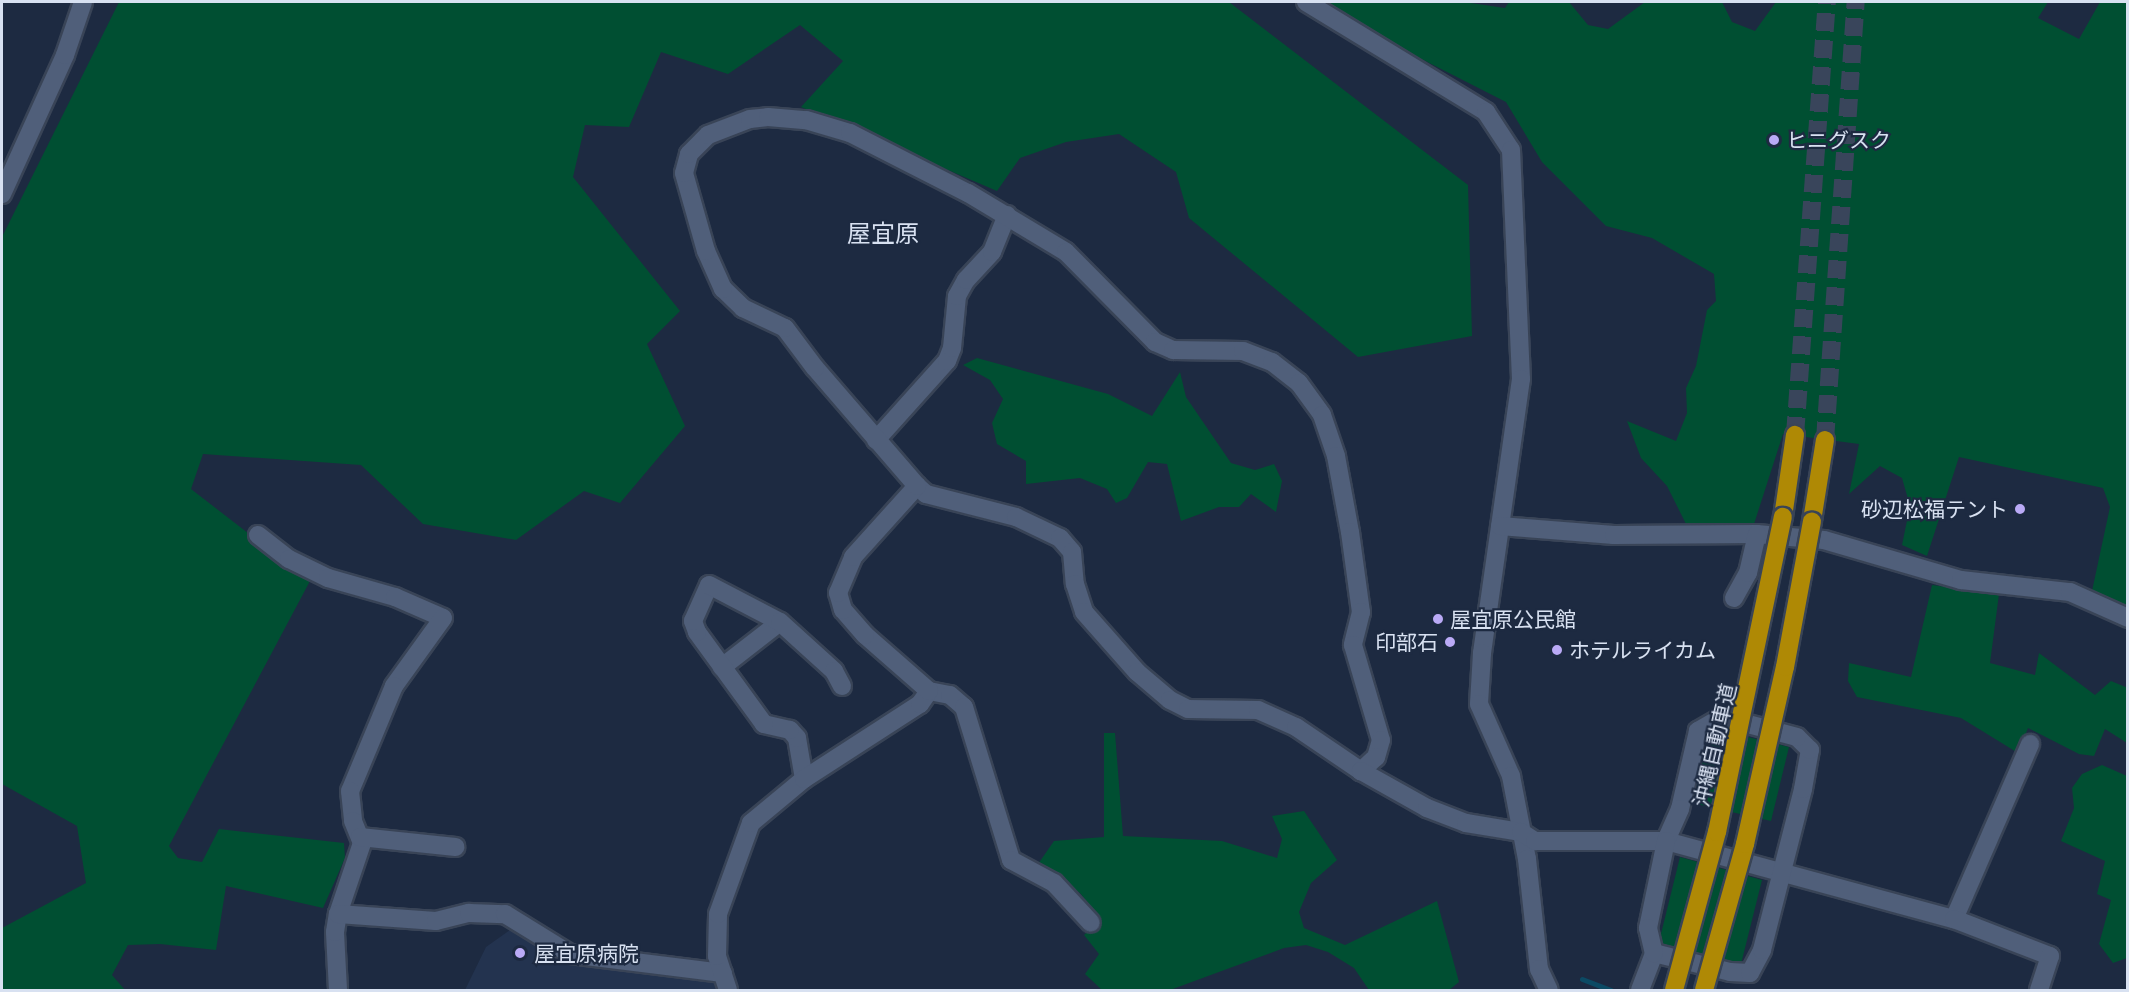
<!DOCTYPE html>
<meta charset="utf-8">
<style>
body{margin:0}
#map{position:relative;width:2129px;height:992px;overflow:hidden;background:#1d2a41;font-family:"Titillium Web","Noto Sans JP",sans-serif}
div>[style]{position:absolute}
.built>*{inset:0;background:#23334f}
.green>*{inset:0;background:#004f32}
.stream>*{height:5px;margin:-2.5px;padding:0 2.5px;transform-origin:2.5px;border-radius:2.5px;background:#0c4a64}
.highway-tunnel>*{height:18px;margin-top:-9px;transform-origin:0;background:repeating-linear-gradient(90deg,#39455b 0 18px,transparent 0 27px)}
.roads{filter:drop-shadow(2px 0 #394457) drop-shadow(-2px 0 #394457) drop-shadow(0 2px #394457) drop-shadow(0 -2px #394457)}
.minor>*{height:18px;margin:-9px;padding:0 9px;transform-origin:9px;border-radius:9px;background:#505f7a}
.highway>*{height:18px;margin:-9px;padding:0 9px;transform-origin:9px;border-radius:9px;background:#af8905}
.bridges{filter:drop-shadow(2px 0 #394457) drop-shadow(-2px 0 #394457) drop-shadow(0 2px #394457) drop-shadow(0 -2px #394457)}
.highway-bridge>*{height:18px;margin:-9px;padding:0 9px;transform-origin:9px;border-radius:9px;background:#af8905}
.dots>*{width:16px;height:16px;translate:-50% -50%;box-sizing:border-box;border:3px solid #1d2a41;border-radius:50%}
span{translate:-50% -50%;white-space:nowrap;text-align:center;line-height:1.15;-webkit-text-stroke:4.5px #1d2a41;paint-order:stroke}
.poi-label{font-size:21px;color:#d8e1f1}
.left{translate:0 -50%;text-align:left}
.right{translate:-100% -50%;text-align:right}
.street-label{font-size:21px;color:#d8e1f1}
.quarter-label{font-size:24px;color:#d8e1f1}
.frame{position:absolute;inset:0;border:3px solid #d8e1f1;pointer-events:none}
</style>
<div id="map">
<div class="built">
<div style="clip-path:polygon(513px 928px,546px 946px,717px 980px,720px 990px,465px 990px,486px 947px)"></div>
</div>
<div class="green">
<div style="clip-path:polygon(119px 2px,1229px 2px,1468px 185px,1472px 336px,1358px 357px,1189px 218px,1176px 172px,1119px 134px,1066px 142px,1020px 158px,997px 191px,801px 107px,843px 61px,800px 25px,728px 74px,661px 52px,629px 127px,585px 125px,573px 177px,680px 311px,647px 344px,685px 426px,620px 503px,584px 491px,516px 540px,423px 524px,361px 465px,203px 454px,191px 489px,310px 581px,169px 846px,178px 858px,202px 862px,219px 829px,344px 843px,345px 858px,323px 908px,226px 886px,216px 950px,160px 944px,128px 945px,112px 975px,125px 990px,2px 990px,2px 928px,86px 883px,77px 826px,2px 784px,2px 237px)"></div>
<div style="clip-path:polygon(1325px 2px,1464px 2px,1505px 8px,1509px 2px,1569px 2px,1588px 25px,1608px 29px,1645px 2px,1722px 2px,1732px 22px,1755px 31px,1776px 2px,2048px 2px,2038px 18px,2079px 39px,2100px 2px,2127px 2px,2127px 611px,2092px 591px,2110px 507px,2103px 488px,1959px 457px,1927px 556px,1902px 545px,1910px 506px,1902px 478px,1880px 466px,1849px 494px,1859px 444px,1783px 434px,1754px 524px,1688px 528px,1667px 486px,1641px 458px,1627px 421px,1676px 441px,1687px 413px,1686px 388px,1696px 366px,1707px 310px,1716px 301px,1714px 274px,1652px 238px,1606px 226px,1542px 162px,1506px 102px,1390px 43px)"></div>
<div style="clip-path:polygon(977px 358px,1108px 394px,1152px 416px,1180px 372px,1186px 397px,1231px 463px,1255px 470px,1274px 464px,1282px 481px,1276px 512px,1251px 494px,1239px 507px,1219px 507px,1181px 521px,1167px 464px,1148px 462px,1127px 498px,1116px 503px,1107px 489px,1080px 478px,1026px 484px,1026px 461px,997px 444px,992px 423px,1003px 399px,990px 380px,963px 365px)"></div>
<div style="clip-path:polygon(1932px 585px,1999px 594px,1990px 663px,2035px 675px,2039px 653px,2095px 695px,2111px 681px,2128px 688px,2127px 743px,2105px 729px,2094px 756px,2079px 754px,2028px 728px,2018px 753px,1961px 718px,1857px 697px,1848px 681px,1849px 663px,1911px 677px)"></div>
<div style="clip-path:polygon(1710px 728px,1789px 747px,1771px 821px,1692px 803px)"></div>
<div style="clip-path:polygon(1104px 733px,1115px 733px,1123px 836px,1222px 841px,1277px 858px,1282px 839px,1272px 816px,1304px 811px,1337px 860px,1311px 883px,1299px 912px,1304px 928px,1345px 945px,1437px 901px,1459px 982px,1449px 990px,1369px 990px,1354px 968px,1328px 952px,1306px 945px,1284px 948px,1170px 990px,1102px 990px,1085px 974px,1099px 954px,1084px 935px,1101px 920px,1080px 893px,1038px 864px,1054px 841px,1104px 837px)"></div>
<div style="clip-path:polygon(2102px 765px,2127px 776px,2127px 958px,2113px 963px,2099px 944px,2111px 900px,2097px 894px,2105px 861px,2061px 841px,2074px 808px,2072px 788px,2082px 774px)"></div>
<div style="clip-path:polygon(1680px 857px,1762px 880px,1740px 968px,1658px 946px)"></div>
</div>
<div class="stream">
<div style="left:1582px;top:979px;width:31px;rotate:21deg"></div>
</div>
<div class="highway-tunnel">
<div style="left:1795px;top:435px;width:434px;rotate:-85.8deg"></div>
<div style="left:1825px;top:440px;width:439px;rotate:-86deg"></div>
</div>
<div class="roads">
<div class="minor">
<div style="left:1306px;top:2px;width:211px;rotate:31.4deg"></div>
<div style="left:1486px;top:112px;width:45px;rotate:56.7deg"></div>
<div style="left:1511px;top:150px;width:229px;rotate:87.5deg"></div>
<div style="left:1521px;top:379px;width:277px;rotate:98.1deg"></div>
<div style="left:1482px;top:653px;width:51px;rotate:93.4deg"></div>
<div style="left:1479px;top:704px;width:79px;rotate:66deg"></div>
<div style="left:1511px;top:776px;width:85px;rotate:79.1deg"></div>
<div style="left:1527px;top:859px;width:111px;rotate:83.8deg"></div>
<div style="left:1539px;top:969px;width:23px;rotate:65deg"></div>
<div style="left:2px;top:194px;width:153px;rotate:-65.6deg"></div>
<div style="left:65px;top:55px;width:56px;rotate:-71.2deg"></div>
<div style="left:876px;top:440px;width:106px;rotate:-48.1deg"></div>
<div style="left:947px;top:361px;width:14px;rotate:-69deg"></div>
<div style="left:952px;top:348px;width:52px;rotate:-84.5deg"></div>
<div style="left:957px;top:296px;width:18px;rotate:-61deg"></div>
<div style="left:966px;top:280px;width:38px;rotate:-47deg"></div>
<div style="left:992px;top:252px;width:40px;rotate:-68deg"></div>
<div style="left:917px;top:486px;width:12px;rotate:42deg"></div>
<div style="left:926px;top:494px;width:93px;rotate:14.3deg"></div>
<div style="left:1016px;top:517px;width:49px;rotate:25.5deg"></div>
<div style="left:1060px;top:538px;width:18px;rotate:49deg"></div>
<div style="left:1072px;top:552px;width:32px;rotate:85deg"></div>
<div style="left:1075px;top:584px;width:29px;rotate:72deg"></div>
<div style="left:1084px;top:612px;width:80px;rotate:48.5deg"></div>
<div style="left:1137px;top:672px;width:43px;rotate:40.3deg"></div>
<div style="left:1170px;top:700px;width:20px;rotate:27deg"></div>
<div style="left:1188px;top:709px;width:70px;rotate:0.8deg"></div>
<div style="left:1258px;top:710px;width:42px;rotate:24.1deg"></div>
<div style="left:1296px;top:727px;width:78px;rotate:34.1deg"></div>
<div style="left:1500px;top:526px;width:114px;rotate:4.5deg"></div>
<div style="left:1614px;top:535px;width:143px;rotate:-0.4deg"></div>
<div style="left:1757px;top:534px;width:67px;rotate:5.1deg"></div>
<div style="left:1824px;top:540px;width:143px;rotate:16.3deg"></div>
<div style="left:1961px;top:580px;width:110px;rotate:6.3deg"></div>
<div style="left:2070px;top:592px;width:64px;rotate:24.1deg"></div>
<div style="left:258px;top:535px;width:39px;rotate:38deg"></div>
<div style="left:289px;top:559px;width:43px;rotate:26deg"></div>
<div style="left:328px;top:578px;width:70px;rotate:15.8deg"></div>
<div style="left:395px;top:597px;width:52px;rotate:23.6deg"></div>
<div style="left:443px;top:618px;width:84px;rotate:125.8deg"></div>
<div style="left:394px;top:686px;width:114px;rotate:112.7deg"></div>
<div style="left:350px;top:791px;width:30px;rotate:84deg"></div>
<div style="left:353px;top:821px;width:24px;rotate:68deg"></div>
<div style="left:362px;top:843px;width:75px;rotate:108.7deg"></div>
<div style="left:1734px;top:598px;width:29px;rotate:-61deg"></div>
<div style="left:1748px;top:573px;width:40px;rotate:-77deg"></div>
<div style="left:722px;top:667px;width:73px;rotate:-37.8deg"></div>
<div style="left:929px;top:691px;width:21px;rotate:11deg"></div>
<div style="left:950px;top:695px;width:18px;rotate:41deg"></div>
<div style="left:964px;top:707px;width:160px;rotate:72.9deg"></div>
<div style="left:1011px;top:860px;width:49px;rotate:28.1deg"></div>
<div style="left:1054px;top:883px;width:54px;rotate:47.2deg"></div>
<div style="left:804px;top:779px;width:42px;rotate:-99.7deg"></div>
<div style="left:797px;top:738px;width:11px;rotate:-131deg"></div>
<div style="left:790px;top:730px;width:27px;rotate:-167deg"></div>
<div style="left:764px;top:724px;width:114px;rotate:-126.1deg"></div>
<div style="left:697px;top:632px;width:12px;rotate:-110deg"></div>
<div style="left:693px;top:621px;width:39px;rotate:-66deg"></div>
<div style="left:709px;top:585px;width:80px;rotate:27.5deg"></div>
<div style="left:780px;top:622px;width:73px;rotate:42.2deg"></div>
<div style="left:834px;top:671px;width:17px;rotate:62deg"></div>
<div style="left:360px;top:837px;width:96px;rotate:6deg"></div>
<div style="left:1954px;top:919px;width:191px;rotate:-66.5deg"></div>
<div style="left:338px;top:990px;width:58px;rotate:-93deg"></div>
<div style="left:335px;top:932px;width:18px;rotate:-81deg"></div>
<div style="left:338px;top:914px;width:98px;rotate:4.1deg"></div>
<div style="left:436px;top:921px;width:34px;rotate:-14deg"></div>
<div style="left:469px;top:913px;width:36px;rotate:2deg"></div>
<div style="left:505px;top:914px;width:76px;rotate:31.6deg"></div>
<div style="left:570px;top:954px;width:154px;rotate:7.1deg"></div>
<div style="left:728px;top:990px;width:36px;rotate:-108deg"></div>
<div style="left:717px;top:956px;width:42px;rotate:-88.6deg"></div>
<div style="left:718px;top:914px;width:97px;rotate:-70.1deg"></div>
<div style="left:751px;top:823px;width:69px;rotate:-39.7deg"></div>
<div style="left:804px;top:779px;width:138px;rotate:-32.9deg"></div>
<div style="left:920px;top:704px;width:16px;rotate:-55deg"></div>
<div style="left:929px;top:691px;width:85px;rotate:-138.8deg"></div>
<div style="left:865px;top:635px;width:33px;rotate:-131deg"></div>
<div style="left:843px;top:610px;width:18px;rotate:-106deg"></div>
<div style="left:838px;top:593px;width:39px;rotate:-67deg"></div>
<div style="left:853px;top:557px;width:96px;rotate:-48deg"></div>
<div style="left:917px;top:486px;width:156px;rotate:-130.8deg"></div>
<div style="left:815px;top:368px;width:50px;rotate:-126.9deg"></div>
<div style="left:785px;top:328px;width:47px;rotate:-154.5deg"></div>
<div style="left:743px;top:308px;width:28px;rotate:-136deg"></div>
<div style="left:723px;top:289px;width:42px;rotate:-114.1deg"></div>
<div style="left:706px;top:251px;width:81px;rotate:-105.8deg"></div>
<div style="left:684px;top:173px;width:20px;rotate:-75deg"></div>
<div style="left:689px;top:154px;width:27px;rotate:-45deg"></div>
<div style="left:708px;top:135px;width:45px;rotate:-20.9deg"></div>
<div style="left:750px;top:119px;width:18px;rotate:-6deg"></div>
<div style="left:768px;top:117px;width:38px;rotate:5deg"></div>
<div style="left:806px;top:120px;width:46px;rotate:16.5deg"></div>
<div style="left:850px;top:133px;width:132px;rotate:27deg"></div>
<div style="left:968px;top:193px;width:114px;rotate:31deg"></div>
<div style="left:1066px;top:252px;width:127px;rotate:45.3deg"></div>
<div style="left:1155px;top:342px;width:20px;rotate:24deg"></div>
<div style="left:1173px;top:350px;width:70px;rotate:0.8deg"></div>
<div style="left:1243px;top:351px;width:31px;rotate:21deg"></div>
<div style="left:1272px;top:362px;width:34px;rotate:38deg"></div>
<div style="left:1299px;top:383px;width:39px;rotate:54deg"></div>
<div style="left:1322px;top:415px;width:43px;rotate:71.1deg"></div>
<div style="left:1336px;top:456px;width:77px;rotate:79.6deg"></div>
<div style="left:1350px;top:532px;width:81px;rotate:82.2deg"></div>
<div style="left:1361px;top:612px;width:34px;rotate:104deg"></div>
<div style="left:1353px;top:645px;width:99px;rotate:73.6deg"></div>
<div style="left:1381px;top:740px;width:18px;rotate:106deg"></div>
<div style="left:1376px;top:757px;width:21px;rotate:137deg"></div>
<div style="left:1361px;top:771px;width:76px;rotate:29.3deg"></div>
<div style="left:1427px;top:808px;width:42px;rotate:21deg"></div>
<div style="left:1466px;top:823px;width:56px;rotate:9.3deg"></div>
<div style="left:1521px;top:832px;width:17px;rotate:33deg"></div>
<div style="left:1535px;top:841px;width:131px"></div>
<div style="left:1666px;top:841px;width:298px;rotate:15.2deg"></div>
<div style="left:1954px;top:919px;width:103px;rotate:21.1deg"></div>
<div style="left:2050px;top:956px;width:36px;rotate:108deg"></div>
<div style="left:1640px;top:990px;width:40px;rotate:-69deg"></div>
<div style="left:1654px;top:953px;width:78px;rotate:14deg"></div>
<div style="left:1730px;top:972px;width:20px;rotate:3deg"></div>
<div style="left:1750px;top:973px;width:26px;rotate:-62deg"></div>
<div style="left:1762px;top:950px;width:166px;rotate:-75.7deg"></div>
<div style="left:1803px;top:789px;width:40px;rotate:-80deg"></div>
<div style="left:1810px;top:750px;width:18px;rotate:-135deg"></div>
<div style="left:1797px;top:737px;width:78px;rotate:-165.1deg"></div>
<div style="left:1722px;top:717px;width:28px;rotate:150deg"></div>
<div style="left:1698px;top:731px;width:80px;rotate:103deg"></div>
<div style="left:1680px;top:809px;width:35px;rotate:114deg"></div>
<div style="left:1666px;top:841px;width:89px;rotate:101.7deg"></div>
<div style="left:1648px;top:928px;width:26px;rotate:77deg"></div>
</div>
<div class="highway">
<div style="left:1783px;top:517px;width:83px;rotate:-81.7deg"></div>
<div style="left:1812px;top:521px;width:82px;rotate:-80.9deg"></div>
</div>
</div>
<div class="bridges">
<div class="highway-bridge">
<div style="left:1674px;top:990px;width:164px;rotate:-74.8deg"></div>
<div style="left:1717px;top:832px;width:322px;rotate:-78.2deg"></div>
<div style="left:1704px;top:990px;width:152px;rotate:-74.3deg"></div>
<div style="left:1745px;top:844px;width:181px;rotate:-77.3deg"></div>
<div style="left:1785px;top:667px;width:148px;rotate:-79.5deg"></div>
</div>
</div>
<div class="dots">
<div style="left:1774px;top:140px;background:#baaaf6"></div>
<div style="left:2020px;top:509px;background:#baaaf6"></div>
<div style="left:1438px;top:619px;background:#baaaf6"></div>
<div style="left:1450px;top:642px;background:#baaaf6"></div>
<div style="left:1557px;top:650px;background:#baaaf6"></div>
<div style="left:520px;top:953px;background:#baaaf6"></div>
</div>
<div class="poi-label">
<span class="left" style="left:1786px;top:140px">ヒニグスク</span>
<span class="right" style="left:2008px;top:509px">砂辺松福テント</span>
<span class="left" style="left:1450px;top:619px">屋宜原公民館</span>
<span class="right" style="left:1438px;top:642px">印部石</span>
<span class="left" style="left:1569px;top:650px">ホテルライカム</span>
<span class="left" style="left:534px;top:953px">屋宜原病院</span>
</div>
<div class="street-label">
<span style="left:1714px;top:745px;rotate:-77deg">沖縄自動車道</span>
</div>
<div class="quarter-label">
<span style="left:883px;top:234px">屋宜原</span>
</div>
<div class="frame"></div>
</div>
